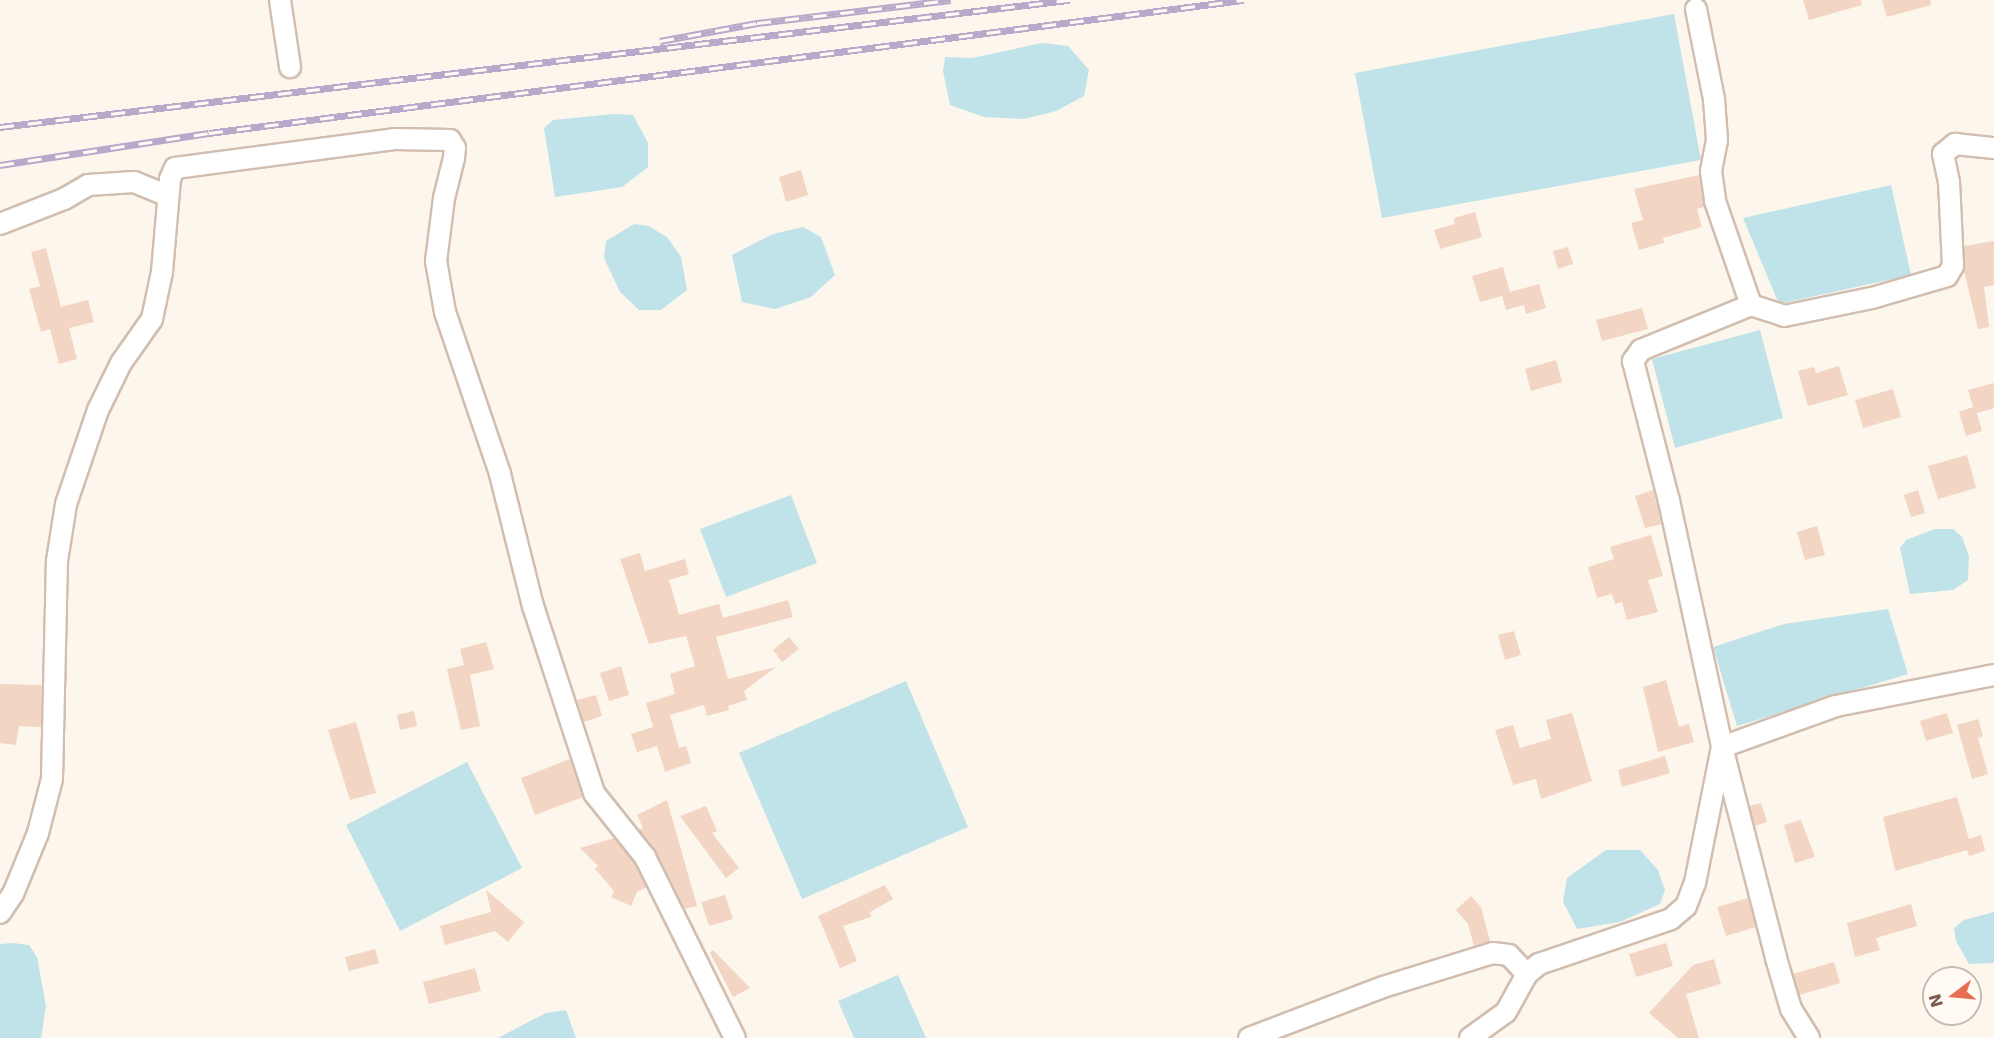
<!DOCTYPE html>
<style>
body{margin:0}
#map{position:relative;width:1994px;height:1038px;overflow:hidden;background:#fdf6ec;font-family:"DejaVu Sans",sans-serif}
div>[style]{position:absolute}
.water>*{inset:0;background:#bfe3e8}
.building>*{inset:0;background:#f3d5c3}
.roads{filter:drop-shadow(2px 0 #d1beb0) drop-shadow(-2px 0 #d1beb0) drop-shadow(0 2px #d1beb0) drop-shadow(0 -2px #d1beb0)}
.street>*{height:20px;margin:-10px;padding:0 10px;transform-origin:10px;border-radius:10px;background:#fff}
.rail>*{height:7px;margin-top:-3.5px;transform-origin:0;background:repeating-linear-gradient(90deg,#fffaf3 0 14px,#b9a8c9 0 28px);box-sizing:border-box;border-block:2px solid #b9a8c9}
span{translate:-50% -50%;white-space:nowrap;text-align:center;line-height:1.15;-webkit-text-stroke:4.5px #fffaf3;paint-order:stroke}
.north{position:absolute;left:1922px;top:966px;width:60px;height:60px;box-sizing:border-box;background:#fffaf3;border:2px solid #cabbb1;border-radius:50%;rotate:254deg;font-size:16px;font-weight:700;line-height:24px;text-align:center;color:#7a5c4d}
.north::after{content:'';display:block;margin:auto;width:21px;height:27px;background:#e76f51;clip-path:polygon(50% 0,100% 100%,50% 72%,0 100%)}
</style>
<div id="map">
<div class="water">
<div style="clip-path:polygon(1674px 14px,1701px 160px,1382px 218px,1355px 73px)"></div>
<div style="clip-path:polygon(1042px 43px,1068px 46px,1089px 70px,1084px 96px,1056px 111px,1024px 119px,984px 117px,950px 105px,943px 71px,945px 57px,972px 58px)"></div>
<div style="clip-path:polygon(614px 114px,633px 115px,648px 143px,648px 167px,622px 187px,555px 197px,544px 128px,553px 120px)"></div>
<div style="clip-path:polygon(1891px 185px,1911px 275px,1779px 304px,1743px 218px)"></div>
<div style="clip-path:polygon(634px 224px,648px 226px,667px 237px,681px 257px,687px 290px,661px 310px,639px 310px,620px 292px,604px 258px,606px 241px)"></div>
<div style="clip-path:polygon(803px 227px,821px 237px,835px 275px,811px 297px,775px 309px,742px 302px,732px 255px,773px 234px)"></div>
<div style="clip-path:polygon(1760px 330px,1783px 418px,1675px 448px,1652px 359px)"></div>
<div style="clip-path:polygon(791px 495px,817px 563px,726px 597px,700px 529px)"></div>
<div style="clip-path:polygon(1935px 529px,1953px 529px,1962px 537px,1969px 556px,1968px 580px,1953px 590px,1910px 594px,1900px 548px,1906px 540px)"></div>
<div style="clip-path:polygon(1888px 609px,1908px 674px,1737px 726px,1713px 647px,1784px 624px)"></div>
<div style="clip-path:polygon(906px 681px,968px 827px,802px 899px,739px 753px)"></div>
<div style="clip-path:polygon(467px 762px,522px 868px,400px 931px,346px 825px)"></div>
<div style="clip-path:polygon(1606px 850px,1640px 850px,1658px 870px,1665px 890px,1660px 904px,1620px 922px,1577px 929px,1563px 902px,1567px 878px)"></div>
<div style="clip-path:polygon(1994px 912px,1994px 963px,1969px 964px,1956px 941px,1954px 928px,1964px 920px)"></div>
<div style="clip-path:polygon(13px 943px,29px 945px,37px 957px,46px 1006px,41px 1038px,0 1038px,0 944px)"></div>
<div style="clip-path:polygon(898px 975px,926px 1038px,854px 1038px,838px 1001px)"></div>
<div style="clip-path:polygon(566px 1010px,576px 1038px,498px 1038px,546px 1013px)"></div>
</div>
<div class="building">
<div style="clip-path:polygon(1803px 0,1861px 0,1862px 5px,1809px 20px)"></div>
<div style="clip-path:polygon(1882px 0,1930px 0,1931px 5px,1887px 17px)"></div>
<div style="clip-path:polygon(801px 170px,808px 195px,786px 202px,779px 177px)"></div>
<div style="clip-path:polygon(1699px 175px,1704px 207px,1697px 209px,1702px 227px,1663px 238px,1664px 243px,1639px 250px,1631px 223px,1643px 220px,1634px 189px)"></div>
<div style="clip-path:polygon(1475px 212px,1482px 237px,1440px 249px,1434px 230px,1455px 224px,1454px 218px)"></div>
<div style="clip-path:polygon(1994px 241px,1994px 285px,1984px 287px,1989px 327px,1978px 329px,1964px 271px,1964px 246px)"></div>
<div style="clip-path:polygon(1568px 247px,1573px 264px,1558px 269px,1553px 251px)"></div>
<div style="clip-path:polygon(46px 248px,61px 307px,88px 300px,94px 322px,69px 328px,77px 359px,59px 364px,50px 329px,41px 332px,29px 289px,40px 286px,31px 252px)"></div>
<div style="clip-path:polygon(1503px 267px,1510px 292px,1539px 284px,1546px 308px,1526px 314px,1524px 305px,1506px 310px,1502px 296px,1480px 302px,1472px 276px)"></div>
<div style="clip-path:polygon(1642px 308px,1648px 329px,1602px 341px,1596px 320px)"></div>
<div style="clip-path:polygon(1556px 360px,1562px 382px,1531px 391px,1525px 369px)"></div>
<div style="clip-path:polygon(1839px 366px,1848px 395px,1808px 406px,1798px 371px,1814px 367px,1816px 373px)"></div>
<div style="clip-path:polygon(1994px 383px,1994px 408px,1977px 413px,1982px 431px,1966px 436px,1959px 412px,1973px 407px,1968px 390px)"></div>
<div style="clip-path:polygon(1893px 389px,1901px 417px,1863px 428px,1855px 400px)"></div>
<div style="clip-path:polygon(1967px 455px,1976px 488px,1938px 499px,1928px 466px)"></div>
<div style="clip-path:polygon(1653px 490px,1662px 524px,1645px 528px,1635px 496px)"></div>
<div style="clip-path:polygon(1918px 490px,1925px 513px,1911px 517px,1904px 495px)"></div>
<div style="clip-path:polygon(1817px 526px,1825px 555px,1805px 560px,1797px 532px)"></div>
<div style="clip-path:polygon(1651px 535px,1663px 576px,1648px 580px,1658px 612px,1627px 620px,1622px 602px,1615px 604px,1612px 594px,1597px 598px,1588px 567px,1614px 559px,1610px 547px)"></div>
<div style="clip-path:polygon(640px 553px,645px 571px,685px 559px,689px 574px,669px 580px,679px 615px,719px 604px,723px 618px,788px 600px,793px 617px,716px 637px,728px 679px,776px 667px,744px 691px,747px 700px,728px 706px,729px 710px,707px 716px,704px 705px,670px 715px,679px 748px,686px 746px,691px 763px,665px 772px,657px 746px,637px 752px,631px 734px,653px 727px,646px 703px,675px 694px,670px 674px,695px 666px,686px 636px,649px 644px,620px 559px)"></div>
<div style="clip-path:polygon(1514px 631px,1521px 655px,1505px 660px,1498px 635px)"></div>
<div style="clip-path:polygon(789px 637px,799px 649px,782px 662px,773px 650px)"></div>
<div style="clip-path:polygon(486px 642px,494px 669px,470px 675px,480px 726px,461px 730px,447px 669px,464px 665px,460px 649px)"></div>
<div style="clip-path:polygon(621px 666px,629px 695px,609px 701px,600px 673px)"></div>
<div style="clip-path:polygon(1666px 680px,1679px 727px,1689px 724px,1694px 742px,1658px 752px,1643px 687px)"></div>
<div style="clip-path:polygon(0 684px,42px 685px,41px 727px,19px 726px,16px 745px,0 743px)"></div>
<div style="clip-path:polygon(596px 695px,602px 716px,584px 722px,577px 700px)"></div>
<div style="clip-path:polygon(414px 711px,417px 726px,400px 730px,397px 715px)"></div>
<div style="clip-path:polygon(1572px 713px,1592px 781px,1541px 799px,1536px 779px,1513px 785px,1495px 730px,1513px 725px,1520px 748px,1551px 739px,1546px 720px)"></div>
<div style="clip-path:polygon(1947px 713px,1953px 733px,1926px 741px,1920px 721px)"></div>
<div style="clip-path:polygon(1978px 719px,1983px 736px,1978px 738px,1988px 774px,1972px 779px,1957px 725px)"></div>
<div style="clip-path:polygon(356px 722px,376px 793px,350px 800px,328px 730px)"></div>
<div style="clip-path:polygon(1665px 756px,1670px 773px,1622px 787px,1618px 770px)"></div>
<div style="clip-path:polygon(570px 759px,583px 797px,535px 815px,521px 778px)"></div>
<div style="clip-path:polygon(1957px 797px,1969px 839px,1981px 835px,1985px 851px,1969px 856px,1967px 850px,1895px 871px,1883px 817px)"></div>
<div style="clip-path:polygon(667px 800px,697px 906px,685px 909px,656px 851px,639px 830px,643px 828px,637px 815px)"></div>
<div style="clip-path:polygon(1761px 803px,1767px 822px,1755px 826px,1749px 806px)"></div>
<div style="clip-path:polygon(706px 806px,717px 831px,712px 833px,739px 868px,726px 878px,680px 816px)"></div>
<div style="clip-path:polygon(1801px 820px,1815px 857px,1795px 863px,1784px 825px)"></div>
<div style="clip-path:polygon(614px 838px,635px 863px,647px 887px,637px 892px,631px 906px,611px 897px,614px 891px,595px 869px,598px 866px,580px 848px)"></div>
<div style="clip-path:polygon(885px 885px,893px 899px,870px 912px,871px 917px,843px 926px,857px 961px,840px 968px,818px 916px)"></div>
<div style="clip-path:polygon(486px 890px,524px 922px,508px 942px,495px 931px,445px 945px,440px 926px,491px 912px)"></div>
<div style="clip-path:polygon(725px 895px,733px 919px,709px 926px,701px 902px)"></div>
<div style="clip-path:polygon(1471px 896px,1481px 907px,1490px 941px,1474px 946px,1468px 924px,1456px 910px)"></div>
<div style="clip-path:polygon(1748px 898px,1756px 927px,1726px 936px,1717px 907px)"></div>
<div style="clip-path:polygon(1911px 904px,1917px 926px,1876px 938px,1880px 950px,1855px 957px,1847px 923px)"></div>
<div style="clip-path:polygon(1666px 943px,1673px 966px,1636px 977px,1629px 954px)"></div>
<div style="clip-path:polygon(375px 949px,379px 963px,349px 971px,345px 957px)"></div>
<div style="clip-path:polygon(713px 950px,750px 988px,733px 997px,710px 953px)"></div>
<div style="clip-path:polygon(1714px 959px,1721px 984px,1686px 994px,1699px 1038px,1678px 1038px,1649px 1013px,1693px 965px)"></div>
<div style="clip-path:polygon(1834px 962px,1840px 983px,1799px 995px,1793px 974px)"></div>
<div style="clip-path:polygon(475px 968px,481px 991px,429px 1004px,423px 982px)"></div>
</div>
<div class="roads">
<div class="street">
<div style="left:280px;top:0;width:68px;rotate:81.5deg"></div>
<div style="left:1696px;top:9px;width:92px;rotate:78.7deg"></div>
<div style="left:1714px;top:99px;width:41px;rotate:85.8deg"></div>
<div style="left:1717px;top:140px;width:32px;rotate:101deg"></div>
<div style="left:1711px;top:171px;width:30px;rotate:82deg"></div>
<div style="left:1715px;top:201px;width:110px;rotate:70.9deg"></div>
<div style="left:1751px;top:305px;width:35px;rotate:18deg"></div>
<div style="left:1784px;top:316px;width:90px;rotate:-11.6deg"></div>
<div style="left:1872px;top:298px;width:78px;rotate:-16.3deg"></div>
<div style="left:1947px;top:276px;width:12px;rotate:-59deg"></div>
<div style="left:1953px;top:266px;width:84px;rotate:-92.7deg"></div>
<div style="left:1949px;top:182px;width:29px;rotate:-102deg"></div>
<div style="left:1943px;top:154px;width:16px;rotate:-40deg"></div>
<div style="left:1955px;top:144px;width:39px;rotate:6deg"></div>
<div style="left:0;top:224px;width:69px;rotate:-21.3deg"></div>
<div style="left:64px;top:199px;width:28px;rotate:-30deg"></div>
<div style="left:88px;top:185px;width:46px;rotate:-3.7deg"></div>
<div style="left:134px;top:182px;width:37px;rotate:22deg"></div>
<div style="left:1751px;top:305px;width:119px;rotate:157.8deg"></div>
<div style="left:1641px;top:350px;width:14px;rotate:126deg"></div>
<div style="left:1633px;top:361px;width:145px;rotate:75.6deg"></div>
<div style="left:1669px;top:501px;width:252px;rotate:77.8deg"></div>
<div style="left:1722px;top:747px;width:218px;rotate:75.6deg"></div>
<div style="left:1776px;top:958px;width:53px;rotate:73.6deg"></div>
<div style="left:1791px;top:1009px;width:34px;rotate:58deg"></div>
<div style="left:0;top:913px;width:23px;rotate:-56deg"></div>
<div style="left:13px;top:894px;width:66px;rotate:-67.7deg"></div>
<div style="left:38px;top:833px;width:56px;rotate:-75.5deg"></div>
<div style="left:52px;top:779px;width:218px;rotate:-88.7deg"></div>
<div style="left:57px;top:561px;width:58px;rotate:-81deg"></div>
<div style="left:66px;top:504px;width:99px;rotate:-71.2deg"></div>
<div style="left:98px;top:410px;width:52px;rotate:-63.9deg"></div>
<div style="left:121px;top:363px;width:54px;rotate:-54.8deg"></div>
<div style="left:152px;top:319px;width:48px;rotate:-78deg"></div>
<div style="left:162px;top:272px;width:93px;rotate:-85.1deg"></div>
<div style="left:170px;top:179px;width:12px;rotate:-66deg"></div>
<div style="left:175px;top:168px;width:221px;rotate:-7.5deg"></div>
<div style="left:394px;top:139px;width:56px;rotate:1deg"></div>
<div style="left:450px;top:140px;width:9px;rotate:58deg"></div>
<div style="left:455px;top:148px;width:10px;rotate:96deg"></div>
<div style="left:454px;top:158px;width:41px;rotate:104deg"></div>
<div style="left:444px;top:198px;width:64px;rotate:97.2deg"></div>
<div style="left:436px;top:261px;width:52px;rotate:80deg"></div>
<div style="left:445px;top:312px;width:171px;rotate:71.2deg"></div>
<div style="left:500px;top:474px;width:136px;rotate:76deg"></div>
<div style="left:533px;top:606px;width:197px;rotate:71.9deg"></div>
<div style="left:594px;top:793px;width:82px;rotate:51.4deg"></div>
<div style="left:645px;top:857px;width:202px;rotate:63.6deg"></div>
<div style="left:1249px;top:1038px;width:143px;rotate:-20.8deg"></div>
<div style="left:1383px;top:987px;width:115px;rotate:-17.2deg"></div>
<div style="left:1493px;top:953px;width:16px;rotate:7deg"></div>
<div style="left:1509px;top:955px;width:26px;rotate:47deg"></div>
<div style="left:1470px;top:1038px;width:44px;rotate:-35.8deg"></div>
<div style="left:1506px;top:1012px;width:43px;rotate:-61.1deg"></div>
<div style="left:1527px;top:974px;width:16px;rotate:-40deg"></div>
<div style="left:1539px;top:964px;width:139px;rotate:-18.8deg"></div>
<div style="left:1671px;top:919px;width:20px;rotate:-41deg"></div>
<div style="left:1686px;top:906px;width:25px;rotate:-69deg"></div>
<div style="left:1695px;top:883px;width:139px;rotate:-78.8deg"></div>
<div style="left:1722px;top:747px;width:121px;rotate:-19.8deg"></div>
<div style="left:1836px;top:706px;width:161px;rotate:-11.1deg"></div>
</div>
</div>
<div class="rail">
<div style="left:660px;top:41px;width:99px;rotate:-10.5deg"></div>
<div style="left:757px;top:23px;width:195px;rotate:-6.8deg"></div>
<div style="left:0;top:127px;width:1077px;rotate:-6.78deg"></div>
<div style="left:0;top:165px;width:211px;rotate:-8.7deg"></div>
<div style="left:209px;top:133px;width:1043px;rotate:-7.33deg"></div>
</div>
<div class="north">N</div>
</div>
